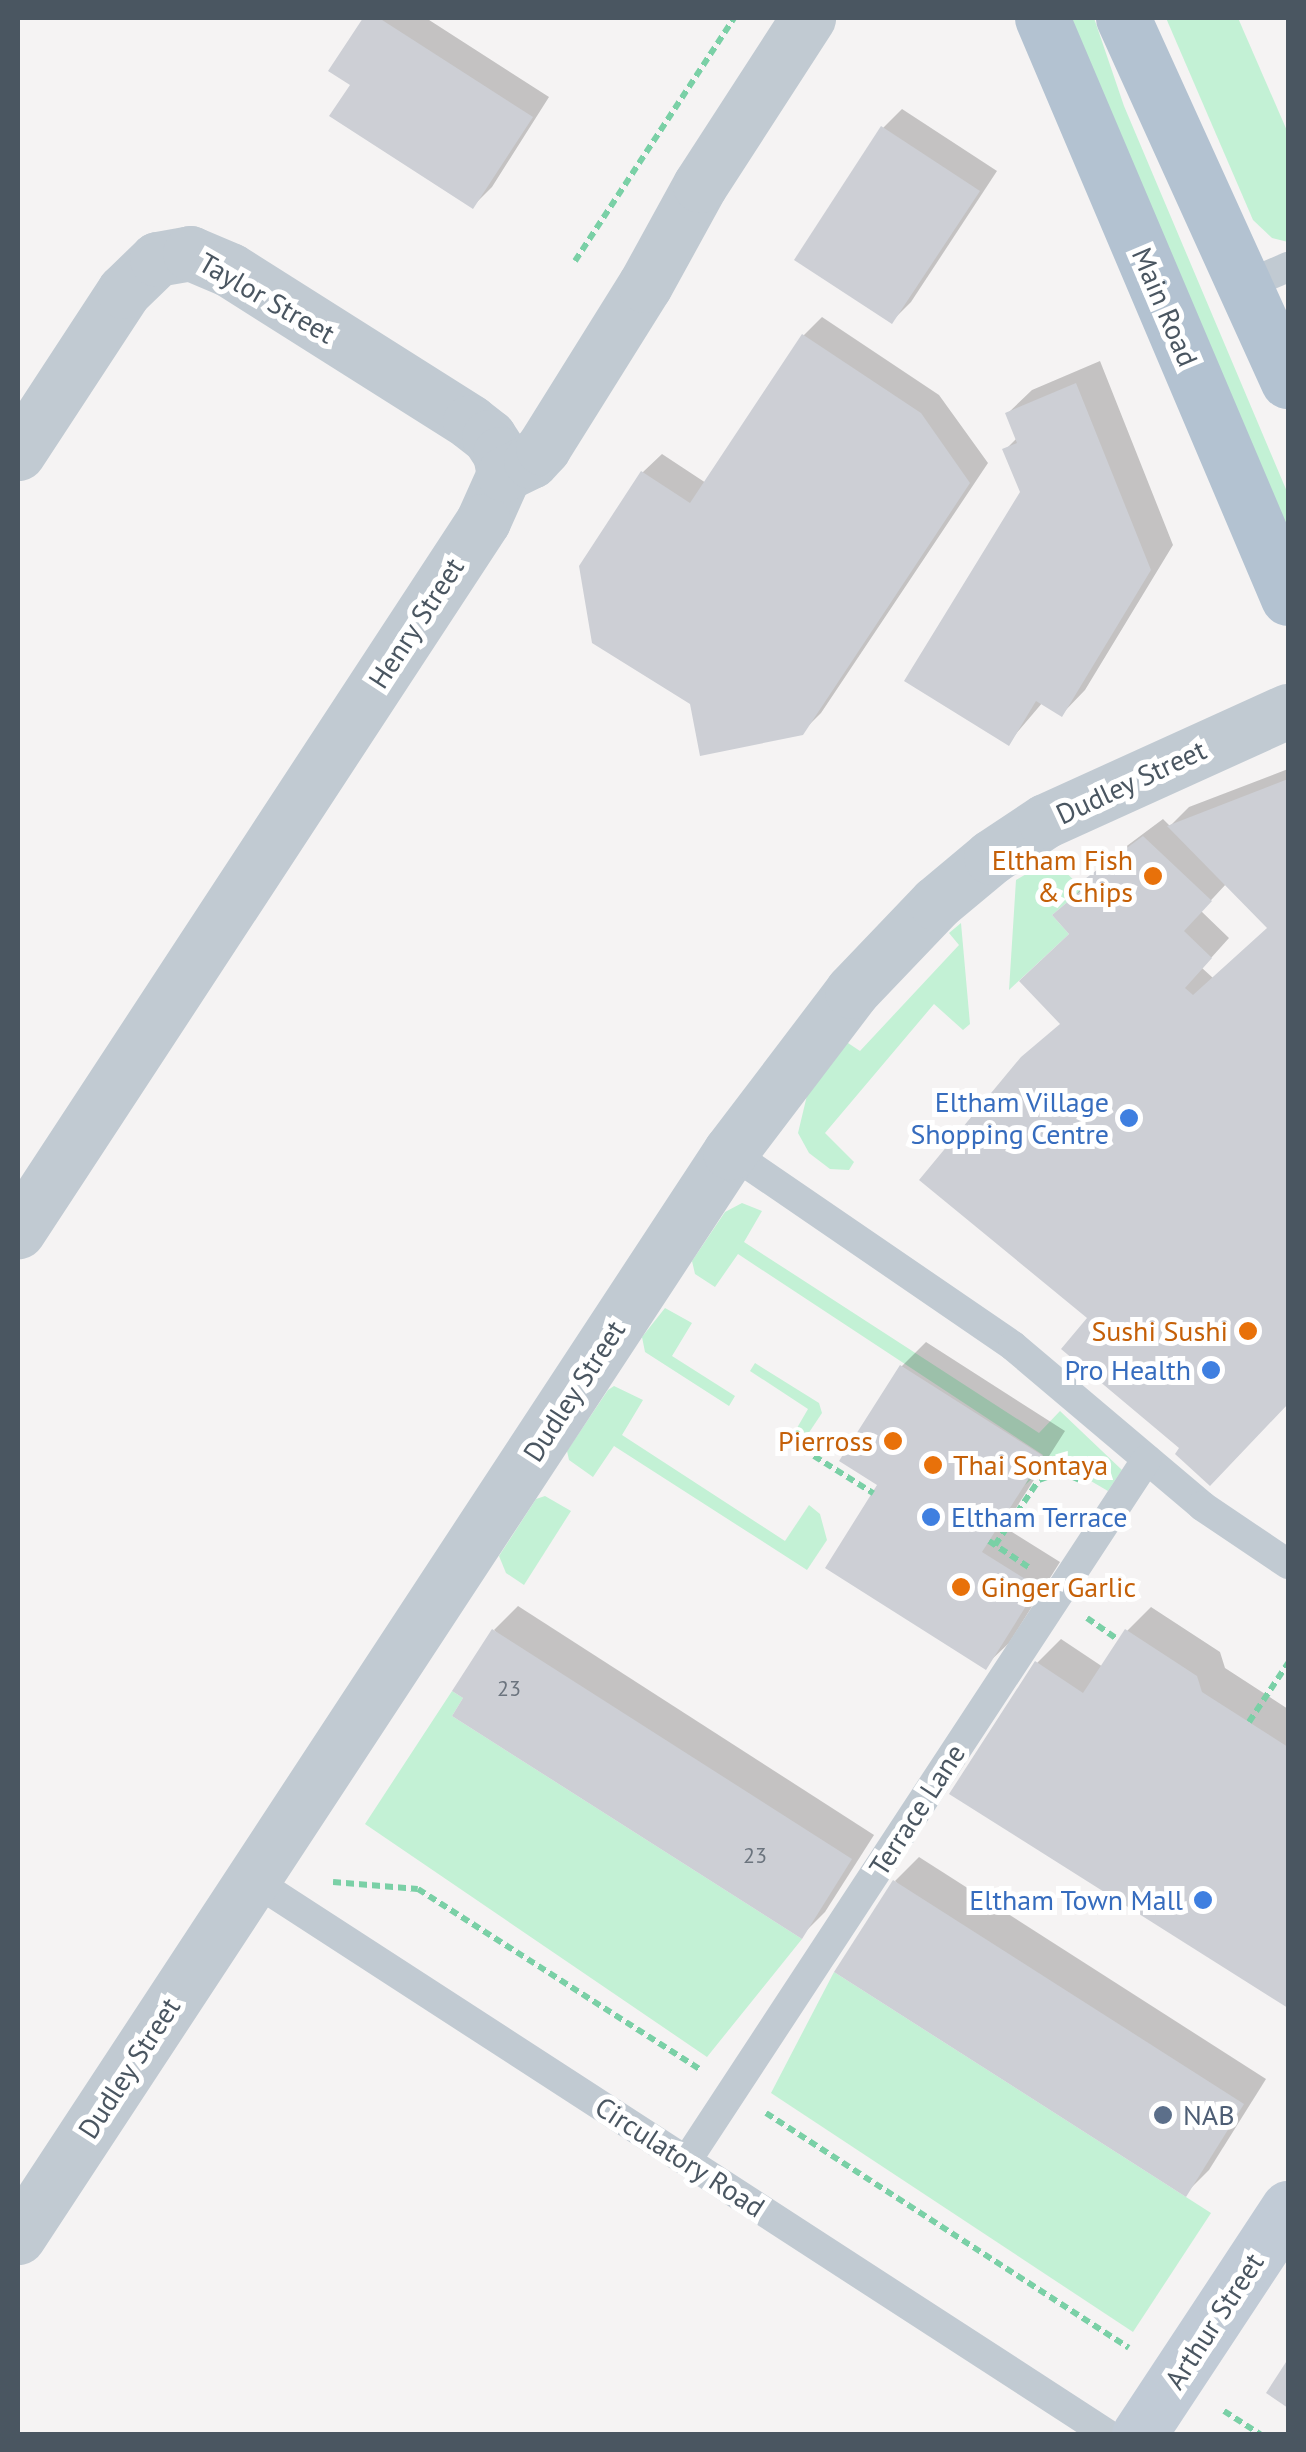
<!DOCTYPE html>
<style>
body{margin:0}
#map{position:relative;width:1306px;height:2452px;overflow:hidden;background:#f5f3f3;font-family:"PT Sans",sans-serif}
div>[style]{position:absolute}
.green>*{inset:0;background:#c3f1d5}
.shadow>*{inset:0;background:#0003}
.building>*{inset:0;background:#cdcfd5}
.path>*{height:6px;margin-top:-3px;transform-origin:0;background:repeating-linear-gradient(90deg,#7ad0a6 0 8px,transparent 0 13px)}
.lane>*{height:30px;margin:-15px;padding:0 15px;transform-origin:15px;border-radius:15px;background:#c1cad2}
.street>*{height:55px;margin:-27.5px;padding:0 27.5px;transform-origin:27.5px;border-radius:27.5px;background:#c1cad2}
.secondary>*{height:55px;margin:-27.5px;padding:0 27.5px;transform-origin:27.5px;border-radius:27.5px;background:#c1cbd6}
.primary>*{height:55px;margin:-27.5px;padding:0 27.5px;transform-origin:27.5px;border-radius:27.5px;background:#b3c2d1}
.dots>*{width:28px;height:28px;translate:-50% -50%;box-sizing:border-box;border:5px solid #fff;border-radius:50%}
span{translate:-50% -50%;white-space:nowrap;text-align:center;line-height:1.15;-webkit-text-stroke:10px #fff;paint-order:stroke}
.number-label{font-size:22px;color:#6b747e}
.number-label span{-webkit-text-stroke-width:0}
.street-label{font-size:28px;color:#4a5661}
.food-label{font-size:28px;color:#c56008}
.right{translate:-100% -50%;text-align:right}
.left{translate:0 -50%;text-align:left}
.shop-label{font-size:28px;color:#366cbe}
.service-label{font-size:28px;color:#4e5e75}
.frame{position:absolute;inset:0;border:20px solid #4a5661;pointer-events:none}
</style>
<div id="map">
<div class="green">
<div style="clip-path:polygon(1068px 18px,1094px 18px,1124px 106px,1288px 494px,1288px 537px)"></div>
<div style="clip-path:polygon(1166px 18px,1238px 18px,1288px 133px,1288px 242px,1272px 238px,1253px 220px)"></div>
<div style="clip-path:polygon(1052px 859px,1083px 889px,1052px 915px,1069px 934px,1009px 990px,1016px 880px)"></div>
<div style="clip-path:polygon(961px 923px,970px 1024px,963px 1030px,934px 1004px,825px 1133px,854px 1162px,849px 1170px,830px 1169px,809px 1153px,798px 1133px,809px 1087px,845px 1041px,860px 1051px,959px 945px,949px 933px)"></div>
<div style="clip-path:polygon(742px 1203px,762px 1211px,744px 1242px,1039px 1433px,1060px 1411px,1122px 1470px,1108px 1491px,1065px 1466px,1043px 1469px,1025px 1485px,1043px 1455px,738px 1254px,715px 1287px,695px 1274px,692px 1261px,725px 1212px)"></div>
<div style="clip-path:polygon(665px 1308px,692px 1323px,672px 1356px,735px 1396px,729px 1406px,645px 1352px,642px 1337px)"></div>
<div style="clip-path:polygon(755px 1363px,819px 1403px,822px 1413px,800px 1446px,794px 1448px,790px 1440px,808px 1409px,750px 1371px)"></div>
<div style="clip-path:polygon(614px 1386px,643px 1400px,622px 1435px,785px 1541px,809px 1505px,820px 1514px,827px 1540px,807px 1570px,614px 1446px,593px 1477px,569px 1460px,567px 1451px,608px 1390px)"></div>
<div style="clip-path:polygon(545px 1496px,571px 1511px,524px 1585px,506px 1573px,499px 1556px,536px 1499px)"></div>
<div style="clip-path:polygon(452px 1691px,463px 1698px,452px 1716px,802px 1939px,707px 2057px,365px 1824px)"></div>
<div style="clip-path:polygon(834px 1972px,1211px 2213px,1133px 2332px,771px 2093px)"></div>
</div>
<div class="shadow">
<div style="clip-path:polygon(366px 18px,426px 18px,549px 97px,492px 187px,473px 206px,353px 84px,332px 70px)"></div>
<div style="clip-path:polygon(902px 109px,997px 171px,911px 302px,892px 321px,883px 128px)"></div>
<div style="clip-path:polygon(822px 317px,939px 395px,988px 463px,821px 713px,802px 732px,692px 703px,582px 566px,643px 472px,662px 454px,706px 483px,804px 335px)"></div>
<div style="clip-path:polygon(1100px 361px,1173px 545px,1085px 690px,1062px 714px,1043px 702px,1009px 742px,1023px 493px,1005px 450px,1017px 438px,1008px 413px,1032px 390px)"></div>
<div style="clip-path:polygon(evenodd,1288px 769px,1288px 1401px,1210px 1483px,1090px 1318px,1074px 897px,1100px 866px,1163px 819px,1170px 826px,1189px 807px,1288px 769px,1227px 883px,1270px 927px,1213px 978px,1202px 968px,1229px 938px,1201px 911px,1227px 883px)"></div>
<div style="clip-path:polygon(926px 1342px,1065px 1431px,1004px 1527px,1060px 1562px,1009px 1643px,985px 1666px,881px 1485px,843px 1461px,902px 1366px)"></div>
<div style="clip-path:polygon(518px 1606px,874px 1835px,825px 1912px,801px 1936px,494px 1630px)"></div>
<div style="clip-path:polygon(1151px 1607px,1220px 1652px,1225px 1668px,1288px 1709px,1288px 2005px,953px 1793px,1037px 1663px,1061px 1639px,1103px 1667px,1127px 1631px)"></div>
<div style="clip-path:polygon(919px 1857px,1266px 2079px,1209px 2170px,1185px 2194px,895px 1881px)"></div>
</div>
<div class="building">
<div style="clip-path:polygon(363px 18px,379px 18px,533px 117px,473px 209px,329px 116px,350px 85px,328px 71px)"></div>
<div style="clip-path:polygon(881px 126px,980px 191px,892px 324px,794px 260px)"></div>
<div style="clip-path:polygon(802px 334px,921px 413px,970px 483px,803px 735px,700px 756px,690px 704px,592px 643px,579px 566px,641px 471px,690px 503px)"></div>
<div style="clip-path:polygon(1076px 383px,1151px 570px,1062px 717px,1036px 701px,1009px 746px,904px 681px,1020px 492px,1002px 449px,1017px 443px,1005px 413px)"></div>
<div style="clip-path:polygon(1288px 779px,1288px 1404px,1210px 1486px,1175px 1454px,1179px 1448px,1061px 1349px,1087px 1318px,919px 1180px,1021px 1057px,1060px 1024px,1019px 981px,1069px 934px,1052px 915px,1083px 889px,1078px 884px,1143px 836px,1212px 901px,1184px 931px,1212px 958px,1185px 988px,1193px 995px,1267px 928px,1167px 826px)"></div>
<div style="clip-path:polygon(900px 1365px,1043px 1456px,982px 1552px,1038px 1587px,986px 1670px,825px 1568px,877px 1485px,839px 1461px)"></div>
<div style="clip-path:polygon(492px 1629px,852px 1859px,802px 1939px,452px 1716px,463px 1698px,452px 1691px)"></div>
<div style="clip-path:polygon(1125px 1629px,1197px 1676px,1202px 1692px,1288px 1747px,1288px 2008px,949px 1794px,1035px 1661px,1083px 1693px)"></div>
<div style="clip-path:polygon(893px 1880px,1244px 2104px,1186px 2197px,834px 1972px)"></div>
<div style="clip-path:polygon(1288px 2359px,1288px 2408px,1266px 2393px)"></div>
</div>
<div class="path">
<div style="left:575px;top:261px;width:290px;rotate:-56.8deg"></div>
<div style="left:814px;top:1456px;width:70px;rotate:32.1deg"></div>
<div style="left:989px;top:1541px;width:49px;rotate:33.4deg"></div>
<div style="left:995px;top:1545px;width:78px;rotate:-55.9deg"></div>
<div style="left:1039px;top:1480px;width:23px;rotate:-20deg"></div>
<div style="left:1061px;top:1472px;width:25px;rotate:23deg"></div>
<div style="left:1087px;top:1618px;width:38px;rotate:35deg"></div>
<div style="left:1249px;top:1722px;width:71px;rotate:-56.5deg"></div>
<div style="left:333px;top:1882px;width:85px;rotate:4.7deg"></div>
<div style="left:418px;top:1889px;width:336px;rotate:32.6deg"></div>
<div style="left:766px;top:2113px;width:432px;rotate:32.9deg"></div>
<div style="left:1224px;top:2411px;width:43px;rotate:32.6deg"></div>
</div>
<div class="lane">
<div style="left:1246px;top:285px;width:46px;rotate:-23.2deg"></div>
<div style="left:730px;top:1152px;width:343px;rotate:34.4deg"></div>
<div style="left:1013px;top:1346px;width:248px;rotate:40.2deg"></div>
<div style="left:1202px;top:1506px;width:104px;rotate:34deg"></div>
<div style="left:253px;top:1880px;width:1018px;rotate:32.97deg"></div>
<div style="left:687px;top:2160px;width:838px;rotate:-56.73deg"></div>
</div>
<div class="street">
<div style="left:18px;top:453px;width:194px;rotate:-56.8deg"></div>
<div style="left:124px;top:291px;width:46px;rotate:-44.1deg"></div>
<div style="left:157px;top:259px;width:34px;rotate:-10deg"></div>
<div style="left:190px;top:253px;width:43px;rotate:23deg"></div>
<div style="left:230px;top:270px;width:284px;rotate:32.3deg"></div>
<div style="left:470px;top:422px;width:24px;rotate:38deg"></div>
<div style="left:489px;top:437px;width:20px;rotate:57deg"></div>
<div style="left:500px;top:454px;width:20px;rotate:79deg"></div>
<div style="left:504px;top:474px;width:51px;rotate:114.1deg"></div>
<div style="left:483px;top:521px;width:849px;rotate:123.22deg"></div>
<div style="left:504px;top:474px;width:30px;rotate:-26deg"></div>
<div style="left:531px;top:461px;width:18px;rotate:-47deg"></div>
<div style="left:543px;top:448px;width:192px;rotate:-58deg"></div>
<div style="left:645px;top:285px;width:114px;rotate:-61.2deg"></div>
<div style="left:700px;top:185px;width:199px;rotate:-57.1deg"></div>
<div style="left:18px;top:2237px;width:1298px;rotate:-56.73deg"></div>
<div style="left:730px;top:1152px;width:202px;rotate:-52.8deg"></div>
<div style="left:852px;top:991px;width:122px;rotate:-46.3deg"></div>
<div style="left:936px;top:903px;width:72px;rotate:-39.9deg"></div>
<div style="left:991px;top:857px;width:65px;rotate:-33.7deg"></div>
<div style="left:1045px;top:821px;width:267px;rotate:-24.4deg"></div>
</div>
<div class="secondary">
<div style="left:1139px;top:2434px;width:271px;rotate:-56.6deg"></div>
</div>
<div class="primary">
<div style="left:1042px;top:18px;width:630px;rotate:67.02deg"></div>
<div style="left:1123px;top:18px;width:399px;rotate:65.6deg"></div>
</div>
<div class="dots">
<div style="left:1153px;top:876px;background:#e8710a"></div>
<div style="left:1129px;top:1118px;background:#3f7fe0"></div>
<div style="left:1248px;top:1331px;background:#e8710a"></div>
<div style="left:1211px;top:1370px;background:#3f7fe0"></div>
<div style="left:893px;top:1441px;background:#e8710a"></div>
<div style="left:933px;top:1465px;background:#e8710a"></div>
<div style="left:931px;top:1517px;background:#3f7fe0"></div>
<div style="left:961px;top:1587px;background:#e8710a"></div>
<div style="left:1203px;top:1900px;background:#3f7fe0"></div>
<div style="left:1163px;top:2115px;background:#5c6f8a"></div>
</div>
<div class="number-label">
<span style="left:509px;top:1689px">23</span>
<span style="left:755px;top:1856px">23</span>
</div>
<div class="street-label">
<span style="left:267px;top:298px;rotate:30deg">Taylor Street</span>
<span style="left:1165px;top:307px;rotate:67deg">Main Road</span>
<span style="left:416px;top:623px;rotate:-57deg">Henry Street</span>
<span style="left:1131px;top:782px;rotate:-25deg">Dudley Street</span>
<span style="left:574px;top:1391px;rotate:-57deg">Dudley Street</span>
<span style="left:917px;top:1810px;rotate:-57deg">Terrace Lane</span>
<span style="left:129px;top:2068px;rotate:-57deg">Dudley Street</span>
<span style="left:680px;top:2157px;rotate:33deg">Circulatory Road</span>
<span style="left:1214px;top:2321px;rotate:-57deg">Arthur Street</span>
</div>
<div class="food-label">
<span class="right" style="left:1133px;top:876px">Eltham Fish<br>&amp; Chips</span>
<span class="right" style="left:1228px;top:1331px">Sushi Sushi</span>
<span class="right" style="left:873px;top:1441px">Pierross</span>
<span class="left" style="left:953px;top:1465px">Thai Sontaya</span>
<span class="left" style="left:981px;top:1587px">Ginger Garlic</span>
</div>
<div class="shop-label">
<span class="right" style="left:1109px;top:1118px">Eltham Village<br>Shopping Centre</span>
<span class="right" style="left:1191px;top:1370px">Pro Health</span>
<span class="left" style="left:951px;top:1517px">Eltham Terrace</span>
<span class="right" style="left:1183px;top:1900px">Eltham Town Mall</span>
</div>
<div class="service-label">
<span class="left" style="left:1183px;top:2115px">NAB</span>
</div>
<div class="frame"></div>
</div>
